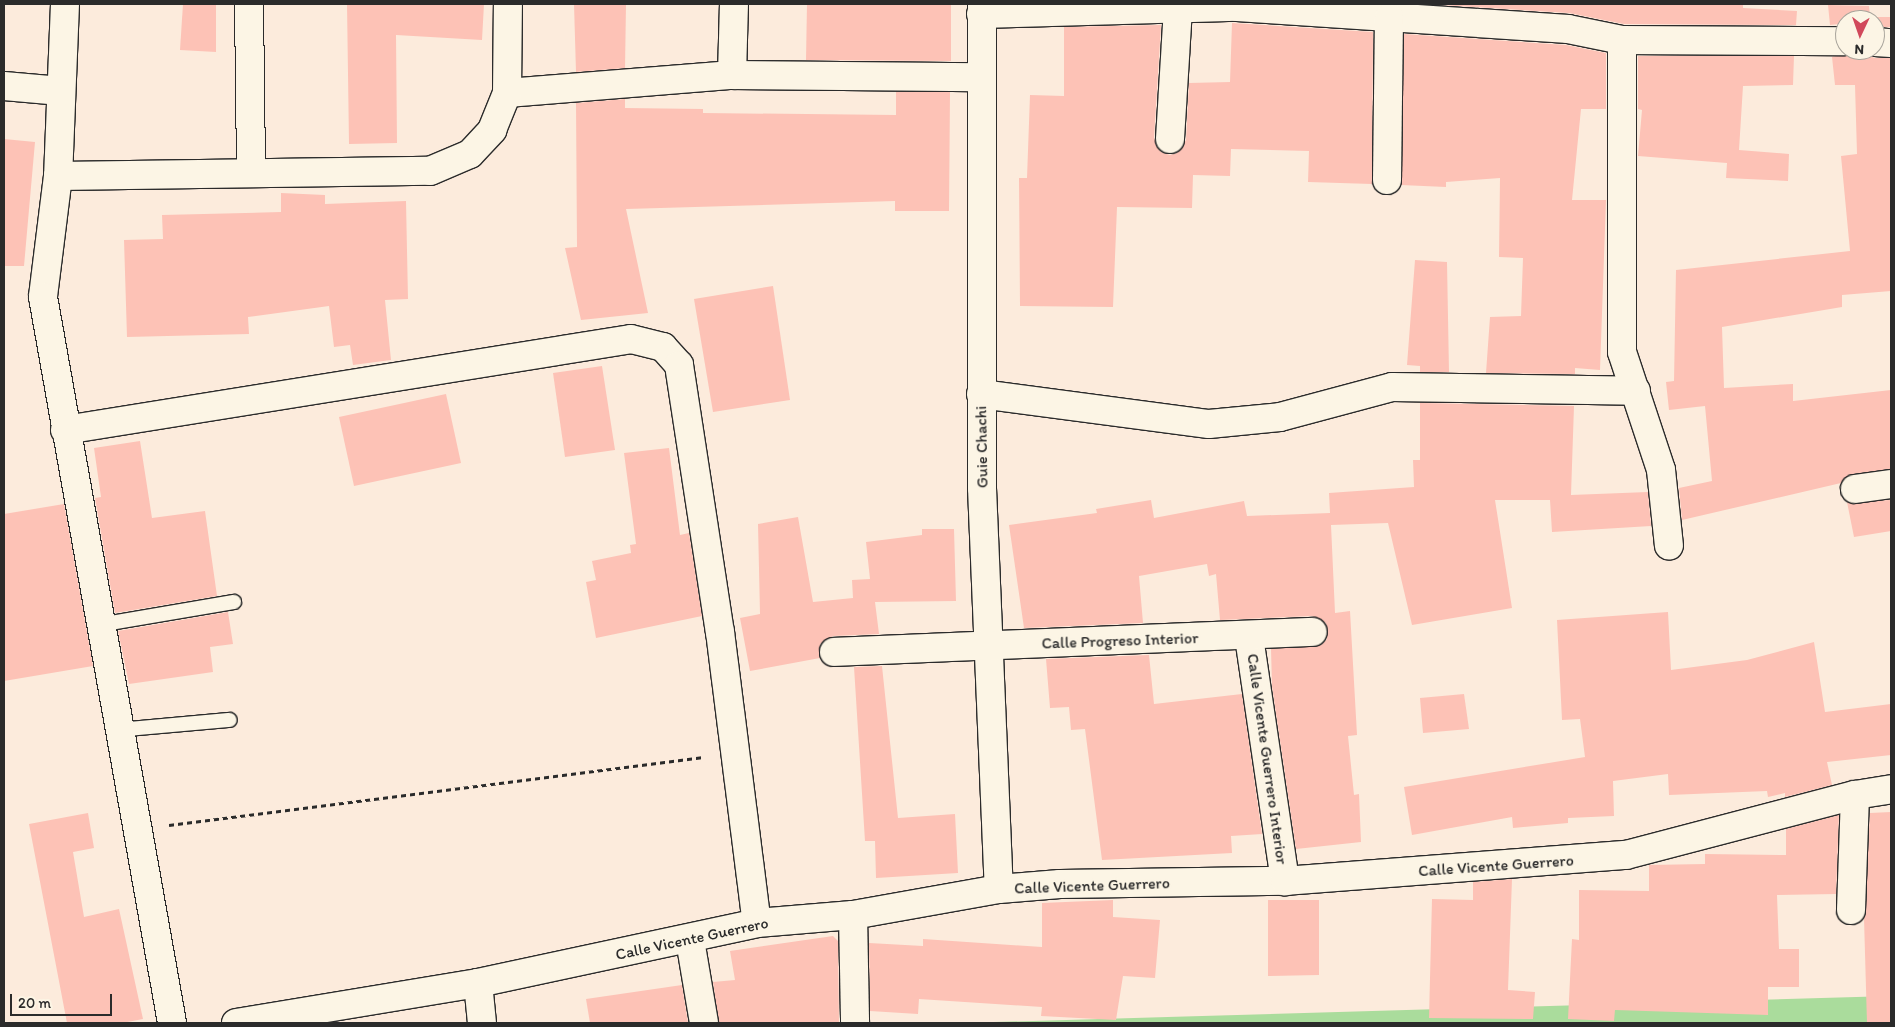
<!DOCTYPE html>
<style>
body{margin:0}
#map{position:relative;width:1895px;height:1027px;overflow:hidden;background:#fcebdc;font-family:Itim,sans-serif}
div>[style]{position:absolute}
.green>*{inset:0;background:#aadc9c}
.building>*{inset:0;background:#fdc2b6}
.path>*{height:3px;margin-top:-1.5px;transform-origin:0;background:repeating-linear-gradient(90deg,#2b2b2b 0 5px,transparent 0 9px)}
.roads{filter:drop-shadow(1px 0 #2b2b2b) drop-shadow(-1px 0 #2b2b2b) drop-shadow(0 1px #2b2b2b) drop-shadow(0 -1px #2b2b2b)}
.lane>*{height:14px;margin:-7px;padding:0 7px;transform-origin:7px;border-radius:7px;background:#fcf5e5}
.street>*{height:28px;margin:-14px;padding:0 14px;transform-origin:14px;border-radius:14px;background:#fcf5e5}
span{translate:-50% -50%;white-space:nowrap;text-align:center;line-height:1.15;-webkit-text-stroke:4px #fcf5e5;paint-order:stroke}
.street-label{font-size:16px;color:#2b2b2b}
.frame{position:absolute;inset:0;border:5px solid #2b2b2b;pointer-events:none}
.north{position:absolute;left:1835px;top:10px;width:50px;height:50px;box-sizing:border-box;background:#fcf5e5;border:1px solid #a8a49b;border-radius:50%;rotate:183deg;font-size:14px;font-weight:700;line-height:20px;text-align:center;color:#2b2b2b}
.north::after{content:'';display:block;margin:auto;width:18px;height:22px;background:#d1495b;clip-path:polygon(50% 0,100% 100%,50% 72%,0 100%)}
.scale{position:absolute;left:10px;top:994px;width:102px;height:22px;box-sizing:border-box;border:2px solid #2b2b2b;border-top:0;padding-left:6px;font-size:15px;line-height:18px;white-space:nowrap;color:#2b2b2b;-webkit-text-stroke:4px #fcf5e5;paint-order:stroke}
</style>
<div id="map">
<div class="green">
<div style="clip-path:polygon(1891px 996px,1891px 1023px,960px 1023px)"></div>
</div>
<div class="building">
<div style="clip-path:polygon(183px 4px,216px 4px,216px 52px,180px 50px)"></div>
<div style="clip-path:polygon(347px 4px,484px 4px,482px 40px,396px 35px,397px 143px,349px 144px)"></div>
<div style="clip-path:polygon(574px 4px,626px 4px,625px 68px,576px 72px)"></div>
<div style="clip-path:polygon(807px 4px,951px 4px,951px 61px,806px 60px)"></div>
<div style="clip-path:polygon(1424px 4px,1743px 4px,1743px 8px,1797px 11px,1796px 25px,1624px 24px,1569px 13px)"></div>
<div style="clip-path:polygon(1828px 5px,1869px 6px,1870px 17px,1891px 17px,1891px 27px,1875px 27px,1875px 20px,1830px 25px)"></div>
<div style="clip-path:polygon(1232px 23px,1373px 32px,1372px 184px,1308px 182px,1309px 151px,1231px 149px,1230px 176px,1193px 175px,1192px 208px,1117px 207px,1113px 307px,1020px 306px,1019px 178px,1027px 178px,1030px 95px,1064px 96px,1064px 27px,1161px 25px,1154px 138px,1161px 152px,1170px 155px,1177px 153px,1186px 140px,1189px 83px,1230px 82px)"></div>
<div style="clip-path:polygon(1404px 34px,1566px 45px,1606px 53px,1606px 109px,1581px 109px,1572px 200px,1606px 200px,1600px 370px,1575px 368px,1575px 374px,1486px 373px,1490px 317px,1521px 316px,1523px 258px,1499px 257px,1500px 178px,1446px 182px,1446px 187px,1401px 185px)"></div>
<div style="clip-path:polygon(1862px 50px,1874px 58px,1891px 58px,1891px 291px,1842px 295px,1842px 307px,1722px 327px,1724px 388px,1793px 384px,1793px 401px,1891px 390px,1891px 469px,1853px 474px,1841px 483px,1682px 520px,1679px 488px,1712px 481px,1705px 406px,1669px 410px,1666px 382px,1674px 381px,1676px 270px,1850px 251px,1841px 156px,1857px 154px,1855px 85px,1835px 85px,1832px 57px)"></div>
<div style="clip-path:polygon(1638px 56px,1794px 56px,1793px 85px,1743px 86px,1739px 150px,1789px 154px,1788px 181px,1726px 178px,1727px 163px,1638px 156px,1642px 110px,1638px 109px)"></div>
<div style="clip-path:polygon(896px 92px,950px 92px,949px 211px,895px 211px,895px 201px,626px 209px,648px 313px,581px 320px,565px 248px,577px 247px,576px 103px,625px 99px,625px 108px,703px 109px,703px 113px,896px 115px)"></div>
<div style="clip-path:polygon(4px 139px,35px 142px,24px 266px,4px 266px)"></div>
<div style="clip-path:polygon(281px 193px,325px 195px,325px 204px,406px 201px,408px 299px,385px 300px,391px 360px,353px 365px,350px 345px,334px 347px,329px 306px,248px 317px,249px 334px,127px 337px,124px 240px,163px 239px,162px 215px,281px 212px)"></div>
<div style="clip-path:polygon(1415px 260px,1447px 262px,1449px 372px,1420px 372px,1420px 366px,1407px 365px)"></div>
<div style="clip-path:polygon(773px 286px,790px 400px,713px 412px,694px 299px)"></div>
<div style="clip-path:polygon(602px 366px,615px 450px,565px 457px,553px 373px)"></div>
<div style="clip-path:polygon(446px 394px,461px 463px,354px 486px,339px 417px)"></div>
<div style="clip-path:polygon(1420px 403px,1574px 406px,1571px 495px,1648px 492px,1651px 526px,1552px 532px,1550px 500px,1495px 500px,1512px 608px,1412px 625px,1388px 523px,1331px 525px,1335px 613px,1350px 611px,1357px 735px,1348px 736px,1354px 795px,1359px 794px,1361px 842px,1296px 849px,1272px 686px,1271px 649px,1321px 645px,1327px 639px,1326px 623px,1312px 616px,1220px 620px,1216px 574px,1209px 576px,1207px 564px,1139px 576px,1143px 623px,1024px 628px,1009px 525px,1097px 513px,1096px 509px,1151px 500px,1154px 518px,1244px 501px,1247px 516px,1330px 513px,1329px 493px,1414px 487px,1413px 460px,1420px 460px)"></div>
<div style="clip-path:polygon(140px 441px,152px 518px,205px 511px,217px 596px,115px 613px,95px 498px,101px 497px,94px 448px)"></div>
<div style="clip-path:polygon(669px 448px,680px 535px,689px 533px,702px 616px,596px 638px,586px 582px,596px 580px,592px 561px,631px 553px,630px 545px,636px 544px,624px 453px)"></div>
<div style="clip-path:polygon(1891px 500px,1891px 531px,1854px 537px,1847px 502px)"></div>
<div style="clip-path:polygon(64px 504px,93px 666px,4px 681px,4px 514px)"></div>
<div style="clip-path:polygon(798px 517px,813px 602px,853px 598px,852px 580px,870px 579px,866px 542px,922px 535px,922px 529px,954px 529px,956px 601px,875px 602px,879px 634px,833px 636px,820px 644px,820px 658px,750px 671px,740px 618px,760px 614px,758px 524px)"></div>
<div style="clip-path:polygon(228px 612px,233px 644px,210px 647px,213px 672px,129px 684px,118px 631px)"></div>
<div style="clip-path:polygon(1668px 612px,1671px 670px,1747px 660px,1814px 642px,1825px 712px,1891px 704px,1891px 755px,1827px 762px,1832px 785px,1785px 797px,1785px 793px,1768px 797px,1767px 791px,1669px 795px,1668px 774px,1613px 781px,1614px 816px,1568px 818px,1568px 823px,1513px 828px,1512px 817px,1412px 835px,1404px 787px,1585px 757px,1580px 719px,1562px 720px,1557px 620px)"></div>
<div style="clip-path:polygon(1149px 655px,1154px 704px,1242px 694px,1262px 834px,1231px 836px,1232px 853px,1102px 860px,1085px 729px,1071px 730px,1069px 707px,1050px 708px,1046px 659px)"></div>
<div style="clip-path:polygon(882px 666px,898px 818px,955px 814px,958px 873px,876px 878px,875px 841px,865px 841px,854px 667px)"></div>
<div style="clip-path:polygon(1464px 694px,1469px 729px,1423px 733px,1420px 698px)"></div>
<div style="clip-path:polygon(1891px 812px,1891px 1022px,1867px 1023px,1864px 918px,1870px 813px)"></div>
<div style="clip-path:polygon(88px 813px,94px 848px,73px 852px,84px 917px,119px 909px,143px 1019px,122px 1023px,67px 1023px,29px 824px)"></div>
<div style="clip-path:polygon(1839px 815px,1836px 894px,1777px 895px,1779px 949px,1799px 949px,1799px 987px,1768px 987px,1768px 1015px,1615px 1010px,1614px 1021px,1568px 1019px,1572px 939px,1579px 940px,1579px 890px,1649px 891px,1649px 865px,1705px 864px,1705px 854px,1786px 855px,1786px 829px)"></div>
<div style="clip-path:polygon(1512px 879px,1508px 990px,1535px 992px,1533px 1019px,1429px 1018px,1432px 899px,1473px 900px,1473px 882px)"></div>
<div style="clip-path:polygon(1113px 900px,1113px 917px,1160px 920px,1155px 978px,1123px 976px,1116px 1020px,1041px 1016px,1042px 1007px,919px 999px,918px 1014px,870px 1011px,869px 943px,923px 946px,923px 939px,1042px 947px,1042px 903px)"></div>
<div style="clip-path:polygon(1268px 900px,1319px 900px,1319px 975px,1268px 976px)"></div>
<div style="clip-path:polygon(833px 936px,838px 941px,839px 1023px,719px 1023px,713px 982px,735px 980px,730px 951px)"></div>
<div style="clip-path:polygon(682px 985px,688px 1023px,590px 1023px,586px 999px)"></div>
</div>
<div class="path">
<div style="left:169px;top:825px;width:539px;rotate:-7.24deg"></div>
</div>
<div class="roads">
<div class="lane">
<div style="left:99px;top:625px;width:137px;rotate:-9.7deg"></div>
<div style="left:117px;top:730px;width:113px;rotate:-5.1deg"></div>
</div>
<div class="street">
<div style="left:65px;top:4px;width:172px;rotate:92.3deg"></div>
<div style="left:58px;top:176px;width:122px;rotate:97.1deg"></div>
<div style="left:43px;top:297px;width:737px;rotate:79.92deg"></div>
<div style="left:249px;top:4px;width:167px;rotate:89.3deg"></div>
<div style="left:982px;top:4px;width:484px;rotate:90deg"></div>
<div style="left:982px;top:488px;width:401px;rotate:87.6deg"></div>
<div style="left:981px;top:14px;width:256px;rotate:-1.6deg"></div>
<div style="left:1237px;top:7px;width:332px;rotate:3.8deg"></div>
<div style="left:1568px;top:29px;width:55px;rotate:11.5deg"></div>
<div style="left:1622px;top:40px;width:223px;rotate:0.3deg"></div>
<div style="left:1622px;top:40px;width:312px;rotate:90deg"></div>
<div style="left:1622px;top:352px;width:124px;rotate:71.7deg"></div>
<div style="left:1661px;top:470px;width:76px;rotate:84deg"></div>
<div style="left:1875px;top:42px;width:16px;rotate:4deg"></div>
<div style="left:732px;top:75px;width:71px;rotate:-88.4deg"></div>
<div style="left:4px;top:86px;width:57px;rotate:5deg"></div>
<div style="left:507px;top:93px;width:226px;rotate:-4.6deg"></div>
<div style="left:732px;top:75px;width:247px;rotate:0.5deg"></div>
<div style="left:1170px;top:139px;width:130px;rotate:-86.5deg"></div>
<div style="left:58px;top:176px;width:372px;rotate:-0.8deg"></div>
<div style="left:430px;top:171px;width:43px;rotate:-23deg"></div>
<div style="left:470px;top:154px;width:33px;rotate:-47deg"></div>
<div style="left:492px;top:130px;width:40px;rotate:-68deg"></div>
<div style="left:507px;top:93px;width:89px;rotate:-89.4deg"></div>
<div style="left:1387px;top:180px;width:162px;rotate:-89.3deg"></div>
<div style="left:981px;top:394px;width:230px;rotate:7.5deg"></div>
<div style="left:1209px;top:424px;width:71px;rotate:-5.6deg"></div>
<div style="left:1280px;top:417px;width:116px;rotate:-15deg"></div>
<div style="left:1392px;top:387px;width:244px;rotate:0.9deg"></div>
<div style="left:65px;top:430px;width:573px;rotate:-9.13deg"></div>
<div style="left:631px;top:339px;width:33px;rotate:14deg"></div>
<div style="left:663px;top:347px;width:24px;rotate:48deg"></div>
<div style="left:679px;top:365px;width:270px;rotate:81.3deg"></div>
<div style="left:720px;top:632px;width:293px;rotate:82.8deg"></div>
<div style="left:1855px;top:489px;width:36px;rotate:-8deg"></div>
<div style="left:1249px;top:637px;width:247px;rotate:81.6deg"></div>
<div style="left:834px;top:652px;width:479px;rotate:-2.4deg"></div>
<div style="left:1851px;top:910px;width:115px;rotate:-88deg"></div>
<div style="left:853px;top:915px;width:108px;rotate:88.9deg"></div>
<div style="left:690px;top:940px;width:84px;rotate:80.4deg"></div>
<div style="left:478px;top:983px;width:40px;rotate:84.3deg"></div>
<div style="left:236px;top:1023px;width:245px;rotate:-9.4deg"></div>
<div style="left:478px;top:983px;width:285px;rotate:-12.1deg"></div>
<div style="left:757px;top:923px;width:96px;rotate:-4.8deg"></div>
<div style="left:853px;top:915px;width:148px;rotate:-10.1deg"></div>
<div style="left:999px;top:889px;width:61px;rotate:-4.7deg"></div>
<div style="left:1060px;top:884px;width:225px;rotate:-0.8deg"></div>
<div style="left:1285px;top:881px;width:342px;rotate:-4.4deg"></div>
<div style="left:1626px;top:855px;width:237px;rotate:-14.7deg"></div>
<div style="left:1855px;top:795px;width:36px;rotate:-9deg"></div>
</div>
</div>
<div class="street-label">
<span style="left:982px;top:447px;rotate:-91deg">Guie Chachi</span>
<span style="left:1120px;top:641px;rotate:-2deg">Calle Progreso Interior</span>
<span style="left:1267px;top:759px;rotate:82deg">Calle Vicente Guerrero Interior</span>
<span style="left:1496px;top:866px;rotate:-4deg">Calle Vicente Guerrero</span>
<span style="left:1092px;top:886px;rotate:-2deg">Calle Vicente Guerrero</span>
<span style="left:692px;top:939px;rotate:-12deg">Calle Vicente Guerrero</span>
</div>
<div class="frame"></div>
<div class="north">N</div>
<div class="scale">20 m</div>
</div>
